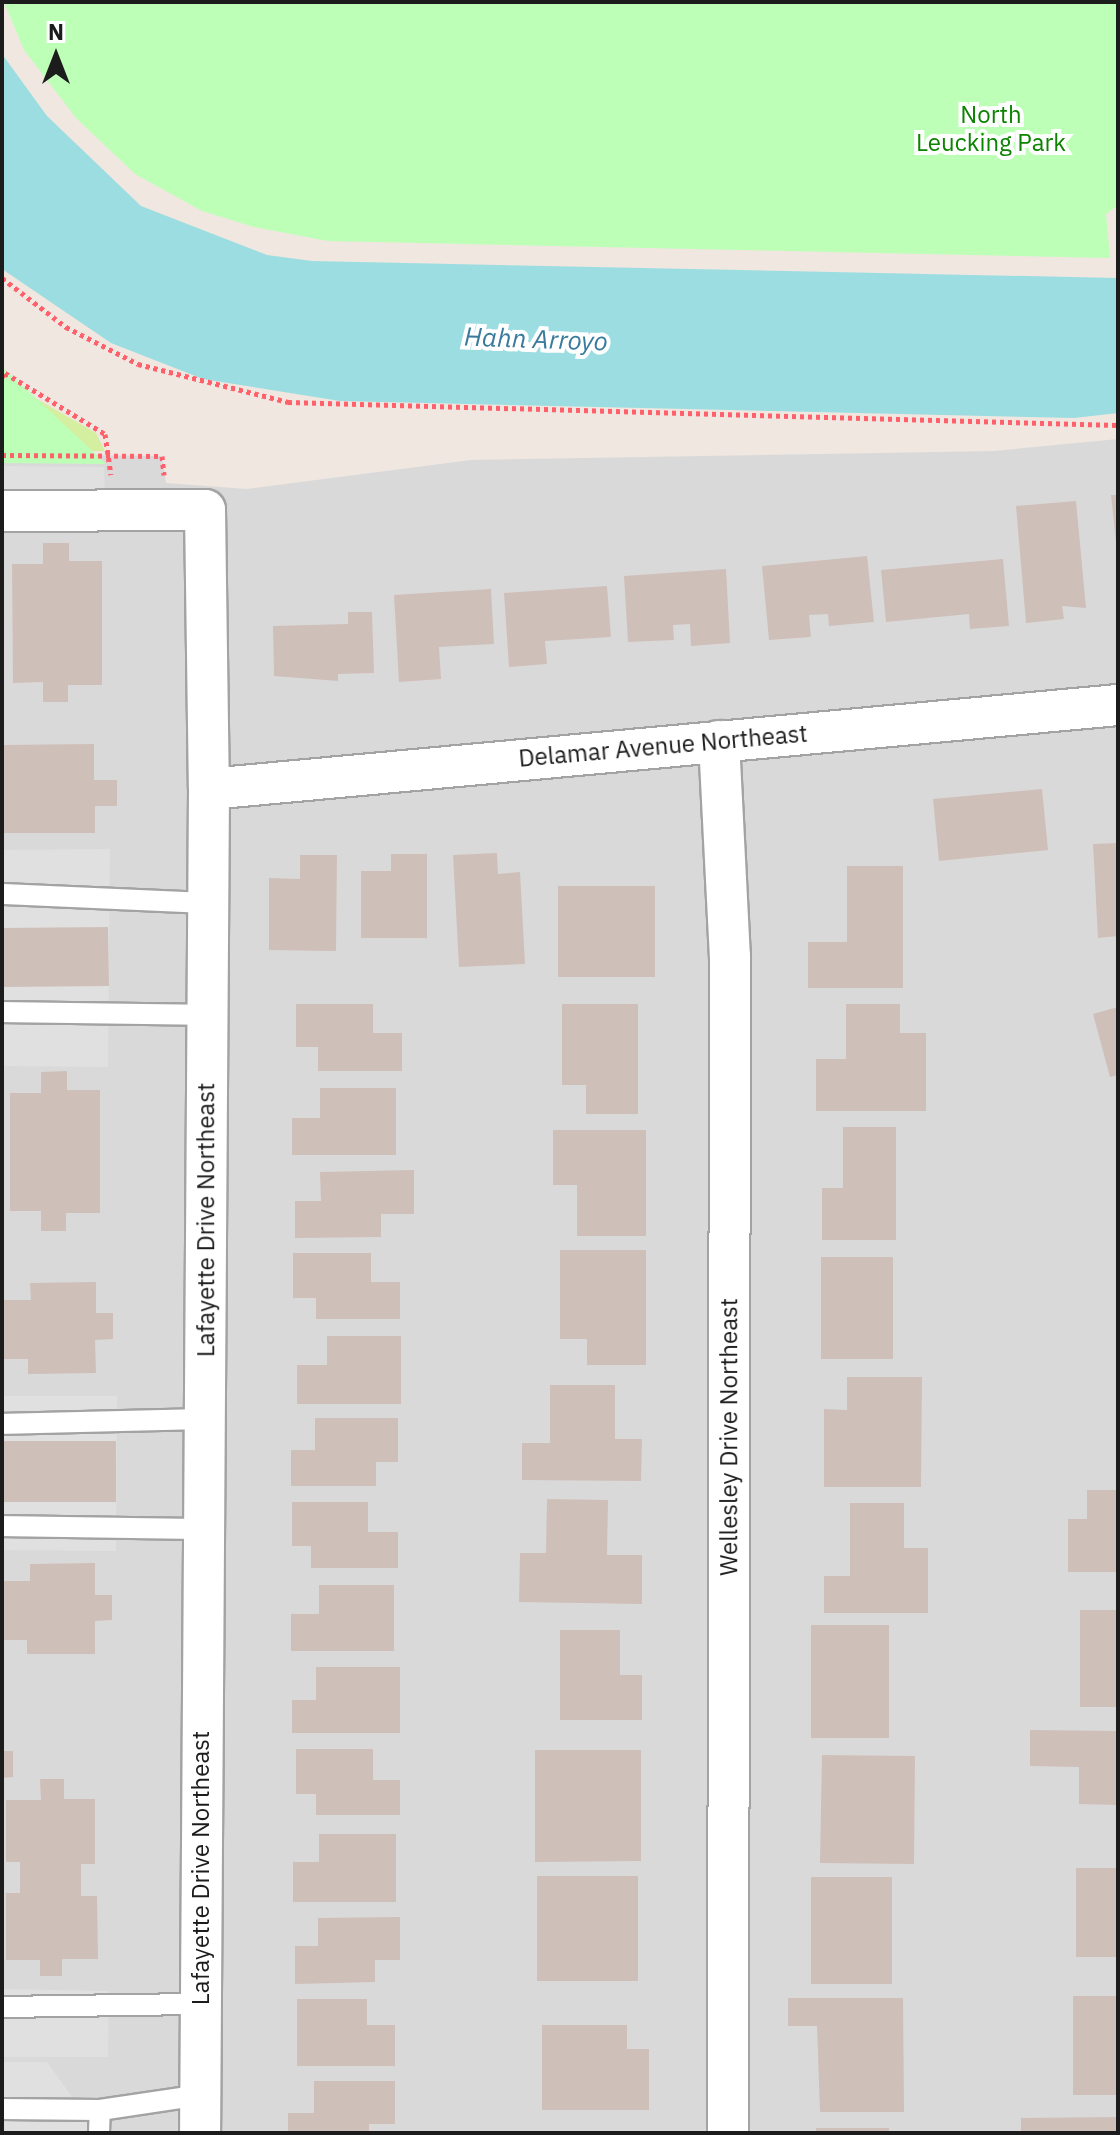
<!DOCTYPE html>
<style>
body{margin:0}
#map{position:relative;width:1120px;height:2135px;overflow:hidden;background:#efe7e0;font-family:"IBM Plex Sans",sans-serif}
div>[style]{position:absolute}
.residential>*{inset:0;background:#dad9d9}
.grass>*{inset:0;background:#d4efa0}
.park>*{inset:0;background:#beffb7}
.parking>*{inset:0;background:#e0e0e0}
.water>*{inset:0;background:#9cdde1}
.building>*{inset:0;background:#cfbfb9}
.path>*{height:5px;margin-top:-2.5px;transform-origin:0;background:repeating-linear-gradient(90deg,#ff616c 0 4px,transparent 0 8px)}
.roads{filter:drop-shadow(2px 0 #a3a3a3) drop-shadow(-2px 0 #a3a3a3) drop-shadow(0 2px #a3a3a3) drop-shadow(0 -2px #a3a3a3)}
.service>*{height:20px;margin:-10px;padding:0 10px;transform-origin:10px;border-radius:10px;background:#fff}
.minor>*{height:40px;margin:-20px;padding:0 20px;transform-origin:20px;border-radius:20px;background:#fff}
span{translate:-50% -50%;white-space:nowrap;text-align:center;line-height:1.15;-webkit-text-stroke:8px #fff;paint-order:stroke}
.park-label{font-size:24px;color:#0c8301}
.street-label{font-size:24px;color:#1c1c1c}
.water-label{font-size:26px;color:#397b9c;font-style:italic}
.frame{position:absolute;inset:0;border:4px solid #1c1c1c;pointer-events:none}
.north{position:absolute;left:16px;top:16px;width:80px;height:80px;-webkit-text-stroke:6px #fff;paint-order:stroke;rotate:0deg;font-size:22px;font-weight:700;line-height:32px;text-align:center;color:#1c1c1c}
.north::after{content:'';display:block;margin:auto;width:28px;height:36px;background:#1c1c1c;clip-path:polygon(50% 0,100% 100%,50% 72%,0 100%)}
</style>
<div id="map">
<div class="residential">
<div style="clip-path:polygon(1118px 439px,1118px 2133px,2px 2133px,2px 454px,162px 456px,166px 483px,247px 489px,471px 460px,994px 451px)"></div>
</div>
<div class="grass">
<div style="clip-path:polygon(37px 399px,96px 433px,105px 451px,20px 451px)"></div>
</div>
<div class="park">
<div style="clip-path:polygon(4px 2px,1118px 2px,1118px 205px,1106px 214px,1110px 258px,328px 241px,254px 227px,202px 211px,135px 174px,76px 118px,24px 50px)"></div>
<div style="clip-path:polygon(2px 367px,37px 399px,106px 464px,2px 463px)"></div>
</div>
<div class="parking">
<div style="clip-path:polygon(2px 466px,104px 467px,106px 530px,2px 530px)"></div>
<div style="clip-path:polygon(110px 849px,108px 1067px,2px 1066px,2px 850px)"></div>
<div style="clip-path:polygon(2px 1396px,117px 1396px,116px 1551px,2px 1550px)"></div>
<div style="clip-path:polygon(2px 1989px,109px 1991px,108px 2057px,2px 2057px)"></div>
<div style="clip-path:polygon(2px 2062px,47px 2062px,98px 2133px,2px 2133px)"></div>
</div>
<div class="water">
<div style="clip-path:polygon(2px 54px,47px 116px,141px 206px,267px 255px,312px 261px,1118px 278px,1118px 413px,1074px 418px,340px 401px,203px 379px,111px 343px,2px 269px)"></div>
</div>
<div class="building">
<div style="clip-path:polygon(1111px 495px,1118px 495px,1118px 542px,1116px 542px)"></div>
<div style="clip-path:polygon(1076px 501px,1086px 608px,1062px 606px,1064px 619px,1026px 623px,1016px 506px)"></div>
<div style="clip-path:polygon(43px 543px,69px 543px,69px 561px,102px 561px,102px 685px,68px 685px,68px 702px,43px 702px,43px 682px,13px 683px,12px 564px,43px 564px)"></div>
<div style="clip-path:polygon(867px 556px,874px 622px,829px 626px,828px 614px,809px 615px,811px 637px,769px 640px,762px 566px)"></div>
<div style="clip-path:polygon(1003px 559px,1009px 626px,970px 629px,969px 614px,886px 622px,881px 570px)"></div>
<div style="clip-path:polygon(726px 569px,730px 643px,691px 646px,690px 624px,673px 625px,674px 640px,628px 642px,624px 576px)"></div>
<div style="clip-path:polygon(607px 586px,611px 637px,545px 641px,547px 664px,509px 667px,504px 593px)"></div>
<div style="clip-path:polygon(491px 589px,494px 644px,439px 647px,441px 679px,399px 682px,394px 595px)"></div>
<div style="clip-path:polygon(348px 612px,372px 612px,374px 673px,338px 674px,338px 681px,274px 676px,273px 626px,348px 624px)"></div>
<div style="clip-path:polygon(94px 744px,94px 780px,117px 780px,117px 806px,95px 806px,95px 833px,2px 833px,2px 745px)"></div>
<div style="clip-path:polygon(1042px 789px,1048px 850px,939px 861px,933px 799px)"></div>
<div style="clip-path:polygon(1118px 843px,1118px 936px,1098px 938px,1093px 844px)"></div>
<div style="clip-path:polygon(497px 853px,498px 874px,520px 872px,525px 964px,459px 967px,453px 855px)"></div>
<div style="clip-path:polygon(391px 854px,427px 854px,427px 938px,361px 938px,361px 871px,391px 871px)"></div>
<div style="clip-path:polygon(300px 855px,337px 855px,336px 951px,269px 950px,269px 878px,300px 879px)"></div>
<div style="clip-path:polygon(847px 866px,903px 866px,903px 988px,808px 988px,808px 942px,847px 942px)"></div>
<div style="clip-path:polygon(558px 886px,655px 886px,655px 977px,558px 977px)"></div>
<div style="clip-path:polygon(108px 927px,109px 986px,2px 987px,2px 928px)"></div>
<div style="clip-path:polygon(296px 1004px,373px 1004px,373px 1033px,402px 1033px,402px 1071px,318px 1071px,318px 1047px,296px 1047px)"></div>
<div style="clip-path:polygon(562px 1004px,638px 1004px,638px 1114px,586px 1114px,586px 1085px,562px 1085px)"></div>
<div style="clip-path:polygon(846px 1004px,900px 1004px,900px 1033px,926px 1033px,926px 1111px,816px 1111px,816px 1059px,846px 1059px)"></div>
<div style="clip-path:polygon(1118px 1007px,1118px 1075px,1110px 1077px,1093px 1014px)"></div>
<div style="clip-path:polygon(67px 1071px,67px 1090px,100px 1090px,100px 1213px,66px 1213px,66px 1231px,41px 1231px,41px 1211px,10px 1211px,10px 1093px,41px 1093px,41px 1072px)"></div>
<div style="clip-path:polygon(320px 1088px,396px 1088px,396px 1155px,292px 1155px,292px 1118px,320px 1118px)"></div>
<div style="clip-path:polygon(843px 1127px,896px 1127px,896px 1240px,822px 1240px,822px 1188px,843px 1188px)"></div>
<div style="clip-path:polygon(553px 1130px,646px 1130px,646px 1236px,577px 1236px,577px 1185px,553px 1185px)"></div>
<div style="clip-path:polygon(414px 1170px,414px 1214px,381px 1214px,381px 1237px,295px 1238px,295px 1201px,321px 1201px,320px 1172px)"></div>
<div style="clip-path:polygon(560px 1250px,646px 1250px,646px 1365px,587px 1365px,587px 1339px,560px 1339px)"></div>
<div style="clip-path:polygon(293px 1253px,371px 1253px,371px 1282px,400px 1282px,400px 1319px,316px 1319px,316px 1298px,293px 1298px)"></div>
<div style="clip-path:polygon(821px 1257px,893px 1257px,893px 1359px,821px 1359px)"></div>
<div style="clip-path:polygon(96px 1282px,96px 1313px,113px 1313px,113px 1339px,95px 1340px,96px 1373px,28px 1374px,28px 1359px,2px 1359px,2px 1300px,31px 1300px,30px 1283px)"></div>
<div style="clip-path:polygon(327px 1336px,401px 1336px,401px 1404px,297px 1404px,297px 1365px,327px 1365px)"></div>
<div style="clip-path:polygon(847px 1377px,922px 1377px,921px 1487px,824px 1487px,824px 1409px,847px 1410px)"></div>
<div style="clip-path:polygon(550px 1385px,615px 1385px,615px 1439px,642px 1439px,641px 1481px,522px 1480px,522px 1443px,550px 1443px)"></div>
<div style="clip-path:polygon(315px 1418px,398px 1418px,398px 1462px,376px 1462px,376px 1486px,291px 1486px,291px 1450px,315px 1450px)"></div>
<div style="clip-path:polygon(2px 1441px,116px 1441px,116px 1502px,2px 1502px)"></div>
<div style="clip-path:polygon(1087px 1490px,1118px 1490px,1118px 1572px,1068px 1572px,1068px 1519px,1087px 1519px)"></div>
<div style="clip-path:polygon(547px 1499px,608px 1500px,607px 1555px,642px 1555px,642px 1604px,519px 1602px,520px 1553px,546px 1553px)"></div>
<div style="clip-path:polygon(292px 1502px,368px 1502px,368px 1532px,398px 1532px,398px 1568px,311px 1568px,311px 1546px,292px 1546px)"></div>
<div style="clip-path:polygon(850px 1503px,904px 1503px,904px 1548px,928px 1548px,928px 1613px,824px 1613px,824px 1576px,850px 1576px)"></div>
<div style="clip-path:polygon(95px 1563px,95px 1595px,112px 1595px,112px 1620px,95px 1621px,95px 1654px,27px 1654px,27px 1640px,2px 1640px,2px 1581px,30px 1581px,30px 1564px)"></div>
<div style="clip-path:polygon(319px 1585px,394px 1585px,394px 1651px,291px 1651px,291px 1614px,319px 1614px)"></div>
<div style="clip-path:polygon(1080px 1610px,1118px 1610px,1118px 1707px,1080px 1707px)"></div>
<div style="clip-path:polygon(811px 1625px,889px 1625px,889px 1738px,811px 1738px)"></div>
<div style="clip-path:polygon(560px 1630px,620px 1630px,620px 1675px,642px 1675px,642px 1720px,560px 1720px)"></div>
<div style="clip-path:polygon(316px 1667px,400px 1667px,400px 1733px,292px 1733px,292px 1700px,316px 1700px)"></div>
<div style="clip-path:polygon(1030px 1730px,1118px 1731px,1118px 1805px,1079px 1804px,1079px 1767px,1030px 1766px)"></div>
<div style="clip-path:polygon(296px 1749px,373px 1749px,373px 1780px,400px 1780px,400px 1815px,316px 1815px,316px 1794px,296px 1794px)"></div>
<div style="clip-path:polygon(535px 1750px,641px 1750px,641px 1861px,535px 1862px)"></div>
<div style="clip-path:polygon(2px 1751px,13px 1751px,13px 1777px,2px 1778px)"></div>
<div style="clip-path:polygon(822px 1755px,915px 1756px,914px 1864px,820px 1863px)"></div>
<div style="clip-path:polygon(40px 1779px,64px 1779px,64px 1799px,95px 1799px,95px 1864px,81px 1864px,81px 1896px,97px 1896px,98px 1959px,62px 1959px,62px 1976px,40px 1976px,40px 1960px,6px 1960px,6px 1893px,20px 1893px,20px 1862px,6px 1862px,6px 1800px,41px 1800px)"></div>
<div style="clip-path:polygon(319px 1834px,396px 1834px,396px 1902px,293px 1902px,293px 1862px,319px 1862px)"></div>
<div style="clip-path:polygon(1076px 1868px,1118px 1868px,1118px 1957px,1076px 1957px)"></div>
<div style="clip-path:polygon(537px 1876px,638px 1876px,638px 1981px,537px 1981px)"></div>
<div style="clip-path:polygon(811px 1877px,892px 1877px,892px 1984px,811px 1984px)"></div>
<div style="clip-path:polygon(400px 1917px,400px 1960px,375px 1960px,375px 1982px,295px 1984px,295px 1946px,318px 1946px,318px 1918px)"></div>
<div style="clip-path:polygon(1073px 1996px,1118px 1996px,1118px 2095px,1073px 2095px)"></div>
<div style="clip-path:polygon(788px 1998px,903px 1998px,904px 2112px,820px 2112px,817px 2026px,788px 2026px)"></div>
<div style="clip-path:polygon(297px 1999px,367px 1999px,367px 2025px,395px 2025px,395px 2066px,297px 2066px)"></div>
<div style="clip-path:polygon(542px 2025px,627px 2025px,627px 2049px,649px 2049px,649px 2110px,542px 2110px)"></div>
<div style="clip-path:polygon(314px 2081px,395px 2081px,395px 2124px,369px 2124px,369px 2133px,288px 2133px,288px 2113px,314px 2113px)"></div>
<div style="clip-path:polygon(1118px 2117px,1118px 2133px,1021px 2133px,1021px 2118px)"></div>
<div style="clip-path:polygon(816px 2128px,889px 2128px,889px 2133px,816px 2133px)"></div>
</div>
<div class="path">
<div style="left:2px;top:278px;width:81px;rotate:37.4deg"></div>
<div style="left:66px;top:327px;width:81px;rotate:27.2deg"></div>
<div style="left:138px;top:364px;width:155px;rotate:14.2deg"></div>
<div style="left:288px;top:402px;width:830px;rotate:1.59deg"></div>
<div style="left:2px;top:377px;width:5px;rotate:-53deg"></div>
<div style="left:5px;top:373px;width:117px;rotate:31.4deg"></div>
<div style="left:105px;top:434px;width:41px;rotate:81.7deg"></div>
<div style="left:2px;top:455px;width:160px;rotate:0.4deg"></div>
<div style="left:162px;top:456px;width:19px;rotate:84deg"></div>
</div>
<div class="roads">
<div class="service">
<div style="left:2px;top:894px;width:206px;rotate:2.5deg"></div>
<div style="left:2px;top:1012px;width:205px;rotate:0.8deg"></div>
<div style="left:2px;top:1424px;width:202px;rotate:-1.4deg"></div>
<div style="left:2px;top:1526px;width:202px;rotate:0.9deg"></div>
<div style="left:2px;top:2007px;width:198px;rotate:-0.9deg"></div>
<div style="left:2px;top:2109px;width:98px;rotate:0.6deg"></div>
<div style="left:100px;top:2110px;width:101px;rotate:-8.5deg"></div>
<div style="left:99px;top:2133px;width:23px;rotate:-88deg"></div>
</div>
<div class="minor">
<div style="left:2px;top:511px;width:203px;rotate:-0.3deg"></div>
<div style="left:205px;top:510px;width:279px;rotate:89.2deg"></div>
<div style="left:209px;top:789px;width:1344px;rotate:90.38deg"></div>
<div style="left:719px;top:741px;width:215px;rotate:87.1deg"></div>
<div style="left:730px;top:956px;width:1177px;rotate:90.1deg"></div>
<div style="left:209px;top:789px;width:913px;rotate:-5.28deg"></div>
</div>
</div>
<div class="park-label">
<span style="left:991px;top:129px">North<br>Leucking Park</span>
</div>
<div class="street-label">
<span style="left:663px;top:746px;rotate:-5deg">Delamar Avenue Northeast</span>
<span style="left:206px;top:1220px;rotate:-90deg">Lafayette Drive Northeast</span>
<span style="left:729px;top:1437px;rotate:-90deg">Wellesley Drive Northeast</span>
<span style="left:201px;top:1868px;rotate:-90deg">Lafayette Drive Northeast</span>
</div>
<div class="water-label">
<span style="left:536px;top:339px;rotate:2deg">Hahn Arroyo</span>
</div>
<div class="frame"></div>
<div class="north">N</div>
</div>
